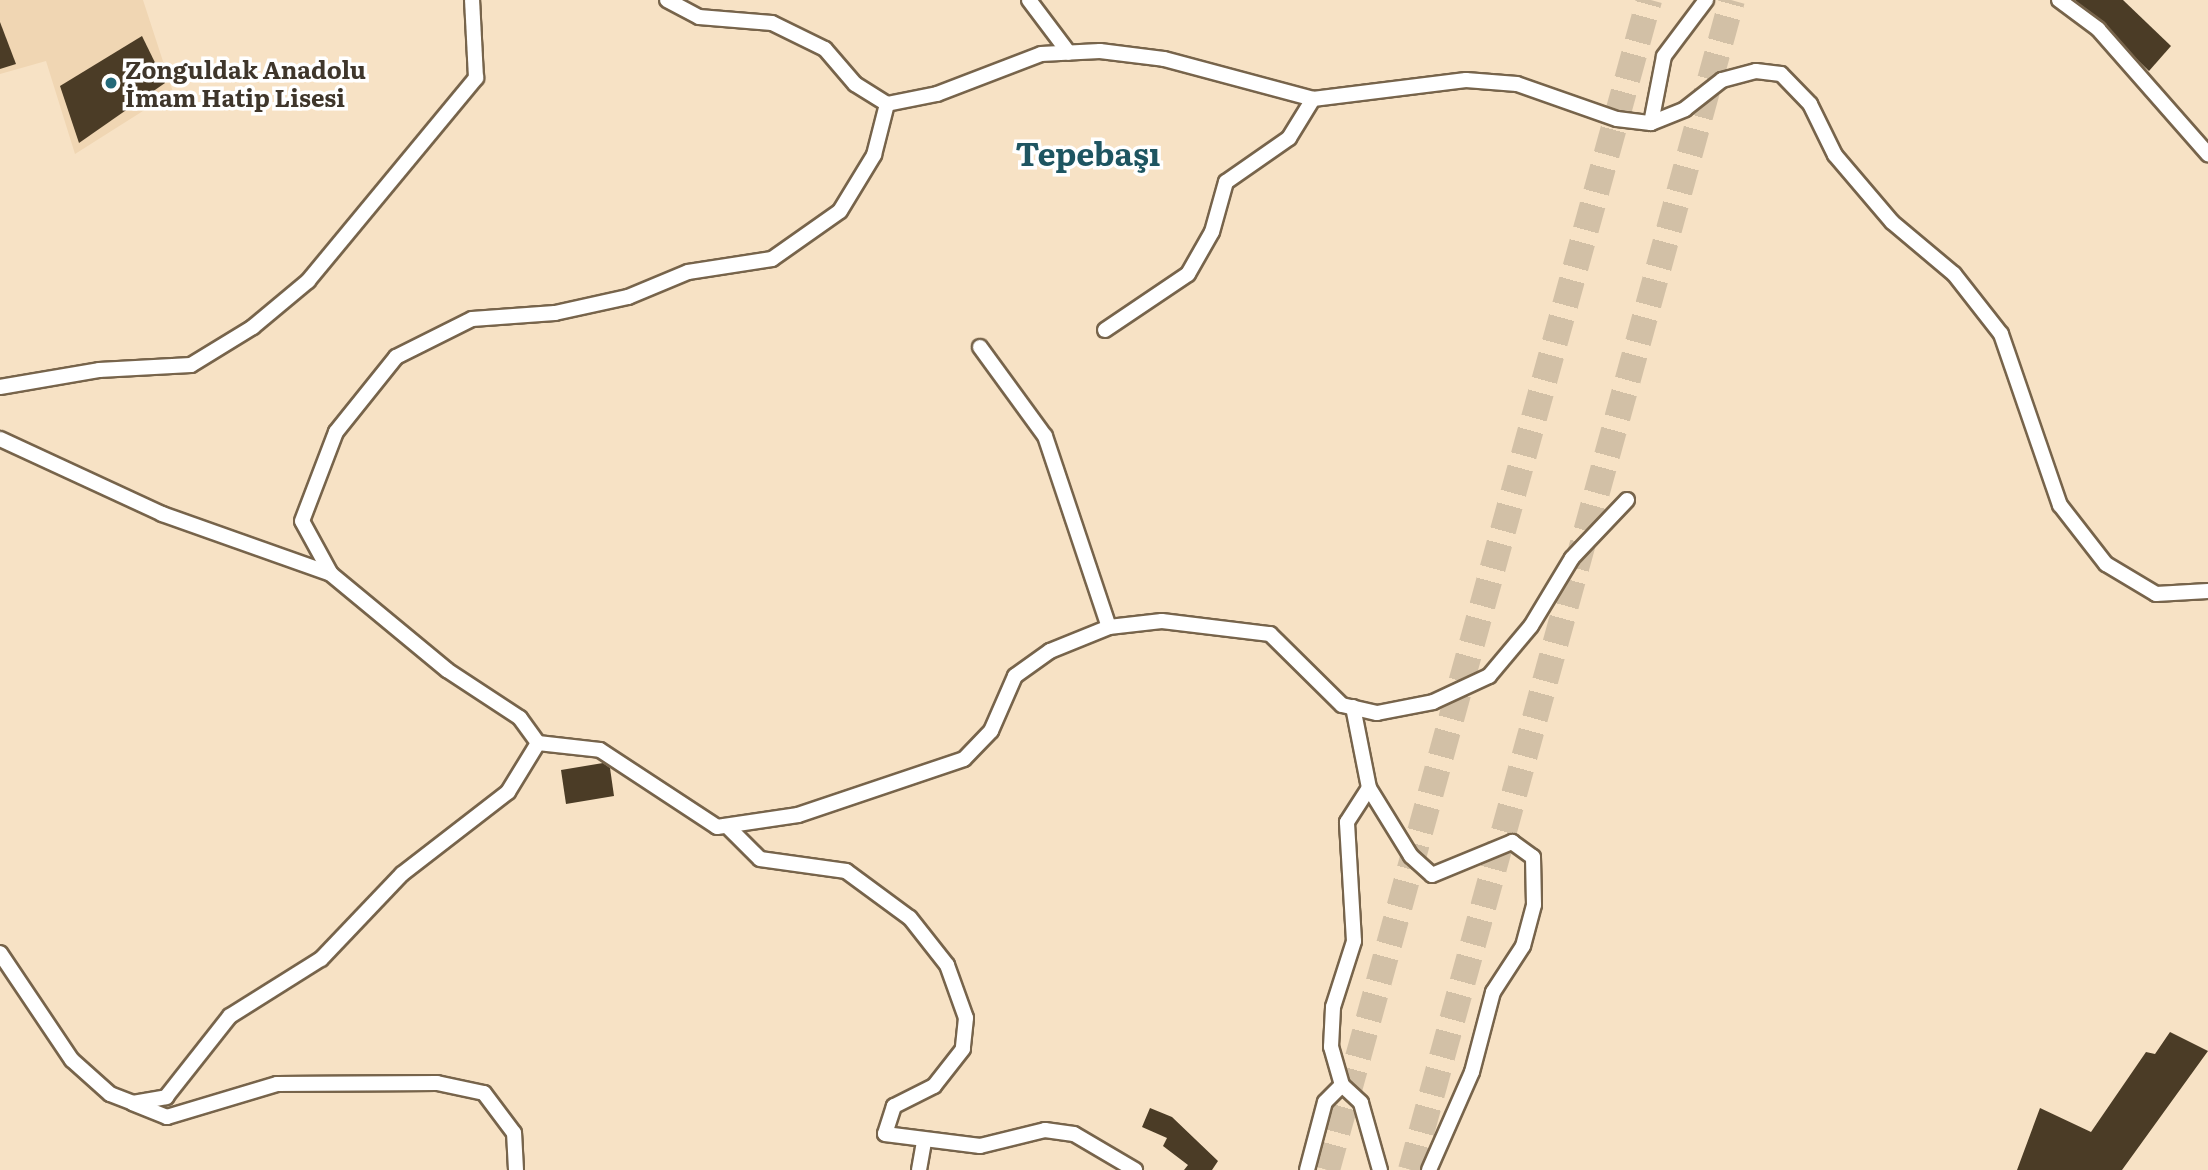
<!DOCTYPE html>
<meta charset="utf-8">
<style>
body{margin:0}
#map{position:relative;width:2208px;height:1170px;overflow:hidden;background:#f7e2c5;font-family:Literata,serif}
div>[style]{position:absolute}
.built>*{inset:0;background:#f0d6b3}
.building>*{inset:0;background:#4b3c26}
.highway-tunnel>*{height:26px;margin-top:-13px;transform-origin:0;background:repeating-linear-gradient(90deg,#d2c0a6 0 26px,transparent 0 39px)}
.roads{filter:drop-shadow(2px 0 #77644b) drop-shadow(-2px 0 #77644b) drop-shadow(0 2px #77644b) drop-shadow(0 -2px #77644b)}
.street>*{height:14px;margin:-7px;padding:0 7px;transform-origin:7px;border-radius:7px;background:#fff}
.dots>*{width:19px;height:19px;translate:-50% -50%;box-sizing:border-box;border:4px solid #fff;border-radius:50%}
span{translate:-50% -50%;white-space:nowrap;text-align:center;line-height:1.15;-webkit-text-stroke:7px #fff;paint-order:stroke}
.poi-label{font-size:24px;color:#3f362b;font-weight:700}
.left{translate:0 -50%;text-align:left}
.district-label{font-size:32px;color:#1e5561;font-weight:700}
</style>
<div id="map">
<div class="built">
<div style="clip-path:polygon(0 0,143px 0,173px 92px,75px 154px,46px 61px,0 74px)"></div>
</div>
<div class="building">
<div style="clip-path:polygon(2075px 0,2123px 0,2171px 46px,2149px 71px)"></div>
<div style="clip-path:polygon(0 22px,16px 64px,0 69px)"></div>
<div style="clip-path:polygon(142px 36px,165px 83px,79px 143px,60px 86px)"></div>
<div style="clip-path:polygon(603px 763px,610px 768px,614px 796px,566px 804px,561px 770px)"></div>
<div style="clip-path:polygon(2170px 1032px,2208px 1051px,2122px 1170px,2017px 1170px,2040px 1108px,2091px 1132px,2146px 1052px,2155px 1054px)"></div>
<div style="clip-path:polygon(1150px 1108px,1172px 1117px,1218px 1161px,1212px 1170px,1184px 1170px,1188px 1165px,1163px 1146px,1167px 1138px,1142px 1127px)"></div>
</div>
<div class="highway-tunnel">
<div style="left:1327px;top:1170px;width:1214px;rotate:-74.61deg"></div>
<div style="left:1411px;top:1170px;width:1213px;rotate:-74.66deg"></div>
</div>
<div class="roads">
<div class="street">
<div style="left:667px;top:0;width:36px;rotate:28deg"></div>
<div style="left:699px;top:17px;width:73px;rotate:4.7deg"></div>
<div style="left:772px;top:23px;width:59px;rotate:26.1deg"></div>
<div style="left:825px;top:49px;width:46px;rotate:49.4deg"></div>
<div style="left:855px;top:84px;width:38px;rotate:32deg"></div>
<div style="left:887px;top:104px;width:51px;rotate:-11.3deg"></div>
<div style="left:937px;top:94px;width:111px;rotate:-21deg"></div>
<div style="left:1041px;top:54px;width:59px;rotate:-2.9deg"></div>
<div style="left:1100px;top:51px;width:64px;rotate:7.1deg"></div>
<div style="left:1164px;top:59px;width:154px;rotate:15deg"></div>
<div style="left:1313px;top:99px;width:154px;rotate:-7.1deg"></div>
<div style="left:1466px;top:80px;width:51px;rotate:4.5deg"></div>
<div style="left:1517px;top:84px;width:106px;rotate:19.3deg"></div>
<div style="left:1617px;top:119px;width:34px;rotate:7deg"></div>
<div style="left:1651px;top:123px;width:37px;rotate:-22deg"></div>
<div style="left:1685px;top:109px;width:47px;rotate:-38.1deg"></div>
<div style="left:1722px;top:80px;width:35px;rotate:-15deg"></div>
<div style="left:1756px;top:71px;width:25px;rotate:7deg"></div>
<div style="left:1781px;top:74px;width:42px;rotate:46deg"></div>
<div style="left:1810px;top:104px;width:57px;rotate:63.9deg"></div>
<div style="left:1835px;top:155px;width:88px;rotate:49.6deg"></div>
<div style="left:1892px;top:222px;width:81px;rotate:40deg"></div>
<div style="left:1954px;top:274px;width:76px;rotate:51.9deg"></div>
<div style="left:2001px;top:334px;width:181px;rotate:71deg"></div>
<div style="left:2060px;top:505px;width:75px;rotate:52.1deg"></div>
<div style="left:2106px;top:564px;width:58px;rotate:31deg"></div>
<div style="left:2156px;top:594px;width:52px;rotate:-3.3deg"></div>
<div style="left:1029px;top:0;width:66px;rotate:53deg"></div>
<div style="left:2059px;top:0;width:49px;rotate:36.6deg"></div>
<div style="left:2098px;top:29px;width:167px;rotate:48.7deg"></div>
<div style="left:1651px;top:123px;width:68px;rotate:-79deg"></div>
<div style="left:1664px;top:56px;width:70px;rotate:-53.1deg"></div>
<div style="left:1105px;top:330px;width:100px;rotate:-34deg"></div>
<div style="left:1188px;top:274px;width:48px;rotate:-60.3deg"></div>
<div style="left:1212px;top:232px;width:52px;rotate:-74.4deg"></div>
<div style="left:1226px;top:182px;width:77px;rotate:-34.9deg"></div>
<div style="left:1289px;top:138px;width:46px;rotate:-58.4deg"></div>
<div style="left:980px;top:347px;width:110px;rotate:53.9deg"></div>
<div style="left:1045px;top:436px;width:201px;rotate:71.5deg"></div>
<div style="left:0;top:387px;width:100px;rotate:-9.7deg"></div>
<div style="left:99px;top:370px;width:92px;rotate:-3.1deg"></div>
<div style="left:191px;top:365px;width:73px;rotate:-31.5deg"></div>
<div style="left:253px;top:327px;width:72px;rotate:-39.9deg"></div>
<div style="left:308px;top:281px;width:264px;rotate:-50.4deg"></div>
<div style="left:476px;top:78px;width:78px;rotate:-92.9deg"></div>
<div style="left:0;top:439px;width:179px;rotate:24.8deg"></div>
<div style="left:162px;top:514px;width:179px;rotate:19.5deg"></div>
<div style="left:1353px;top:707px;width:83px;rotate:78.8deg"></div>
<div style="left:1369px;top:788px;width:80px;rotate:58.3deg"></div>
<div style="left:1411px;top:856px;width:28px;rotate:42deg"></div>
<div style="left:1432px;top:875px;width:87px;rotate:-22.4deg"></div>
<div style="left:1512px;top:842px;width:26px;rotate:36deg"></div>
<div style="left:1533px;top:857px;width:48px;rotate:88.8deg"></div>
<div style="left:1534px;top:905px;width:42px;rotate:105deg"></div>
<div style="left:1523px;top:946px;width:55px;rotate:123.1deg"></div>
<div style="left:1493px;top:992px;width:83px;rotate:104.7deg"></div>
<div style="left:1472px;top:1072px;width:107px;rotate:113.7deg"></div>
<div style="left:538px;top:743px;width:62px;rotate:6.4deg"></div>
<div style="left:600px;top:750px;width:140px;rotate:33.3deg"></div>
<div style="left:717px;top:827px;width:82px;rotate:-8.4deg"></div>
<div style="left:798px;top:815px;width:175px;rotate:-18.6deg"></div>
<div style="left:964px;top:759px;width:39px;rotate:-46deg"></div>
<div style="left:991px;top:731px;width:60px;rotate:-66.4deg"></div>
<div style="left:1015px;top:676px;width:43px;rotate:-35.5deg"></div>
<div style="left:1050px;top:651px;width:64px;rotate:-22.1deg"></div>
<div style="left:1109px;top:627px;width:53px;rotate:-6.5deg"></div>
<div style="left:1162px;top:621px;width:109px;rotate:6.9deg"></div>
<div style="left:1270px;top:634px;width:101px;rotate:44.6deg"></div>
<div style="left:1342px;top:705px;width:36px;rotate:13deg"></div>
<div style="left:1377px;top:713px;width:57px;rotate:-11.1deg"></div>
<div style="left:1433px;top:702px;width:62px;rotate:-24.9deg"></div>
<div style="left:1489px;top:676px;width:65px;rotate:-50deg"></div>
<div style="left:1531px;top:626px;width:79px;rotate:-58.9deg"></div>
<div style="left:1572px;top:558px;width:80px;rotate:-46.5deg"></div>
<div style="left:728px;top:827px;width:45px;rotate:45deg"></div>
<div style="left:760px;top:859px;width:87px;rotate:7.9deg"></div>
<div style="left:846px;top:871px;width:79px;rotate:36.3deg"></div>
<div style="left:910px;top:918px;width:60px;rotate:51.8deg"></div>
<div style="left:947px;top:965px;width:56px;rotate:70.3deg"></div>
<div style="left:966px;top:1018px;width:31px;rotate:96deg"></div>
<div style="left:963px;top:1049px;width:47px;rotate:128.1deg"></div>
<div style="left:934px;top:1086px;width:45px;rotate:153.4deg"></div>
<div style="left:894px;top:1106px;width:29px;rotate:108deg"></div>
<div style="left:885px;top:1134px;width:96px;rotate:7.2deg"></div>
<div style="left:980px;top:1146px;width:67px;rotate:-13.8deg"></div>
<div style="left:1045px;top:1130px;width:29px;rotate:8deg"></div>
<div style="left:1074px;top:1134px;width:71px;rotate:30.5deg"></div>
<div style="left:0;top:953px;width:129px;rotate:56.1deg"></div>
<div style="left:72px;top:1060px;width:51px;rotate:41.8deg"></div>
<div style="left:110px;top:1094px;width:25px;rotate:21deg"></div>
<div style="left:1342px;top:1085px;width:40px;rotate:-106deg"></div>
<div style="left:1331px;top:1047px;width:40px;rotate:-87.1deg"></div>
<div style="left:1333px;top:1007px;width:69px;rotate:-72.3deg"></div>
<div style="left:1354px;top:941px;width:119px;rotate:-93.4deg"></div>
<div style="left:1347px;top:822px;width:40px;rotate:-57.1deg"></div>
<div style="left:516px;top:1170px;width:37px;rotate:-93deg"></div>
<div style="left:514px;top:1133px;width:50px;rotate:-126.9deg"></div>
<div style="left:484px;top:1093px;width:48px;rotate:-168deg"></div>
<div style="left:437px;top:1083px;width:160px;rotate:179.6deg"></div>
<div style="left:277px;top:1084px;width:115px;rotate:163.3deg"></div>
<div style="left:167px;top:1117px;width:37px;rotate:-158deg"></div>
<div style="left:133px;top:1103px;width:34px;rotate:-10deg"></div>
<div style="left:166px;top:1097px;width:103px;rotate:-51.7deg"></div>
<div style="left:230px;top:1016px;width:107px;rotate:-32.1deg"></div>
<div style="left:321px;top:959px;width:117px;rotate:-46.4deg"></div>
<div style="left:402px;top:874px;width:134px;rotate:-37.7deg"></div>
<div style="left:508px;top:792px;width:57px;rotate:-58.5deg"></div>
<div style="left:538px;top:743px;width:31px;rotate:-126deg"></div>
<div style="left:520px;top:718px;width:87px;rotate:-146.7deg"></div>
<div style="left:447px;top:670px;width:151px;rotate:-140.4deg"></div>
<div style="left:331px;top:574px;width:60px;rotate:-118.7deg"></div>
<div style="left:302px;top:521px;width:95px;rotate:-69.1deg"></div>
<div style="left:336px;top:432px;width:96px;rotate:-51.3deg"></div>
<div style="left:396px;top:357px;width:85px;rotate:-26.6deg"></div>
<div style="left:472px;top:319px;width:83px;rotate:-4.1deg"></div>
<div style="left:555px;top:313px;width:75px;rotate:-12.4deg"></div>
<div style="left:628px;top:297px;width:65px;rotate:-22.6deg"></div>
<div style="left:688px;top:272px;width:85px;rotate:-8.8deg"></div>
<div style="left:772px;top:259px;width:83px;rotate:-35.2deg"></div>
<div style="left:840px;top:211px;width:66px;rotate:-58.7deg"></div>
<div style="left:874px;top:155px;width:53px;rotate:-75.7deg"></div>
<div style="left:919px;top:1170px;width:27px;rotate:-80deg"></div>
<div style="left:1307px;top:1170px;width:70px;rotate:-75.2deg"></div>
<div style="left:1325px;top:1102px;width:24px;rotate:-45deg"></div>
<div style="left:1342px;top:1085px;width:26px;rotate:43deg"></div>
<div style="left:1361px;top:1103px;width:70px;rotate:74.2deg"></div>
</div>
</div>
<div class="dots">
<div style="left:111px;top:83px;background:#246a79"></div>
</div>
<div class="poi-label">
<span class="left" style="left:125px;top:83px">Zonguldak Anadolu<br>İmam Hatip Lisesi</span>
</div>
<div class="district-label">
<span style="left:1088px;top:152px">Tepebaşı</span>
</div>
</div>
